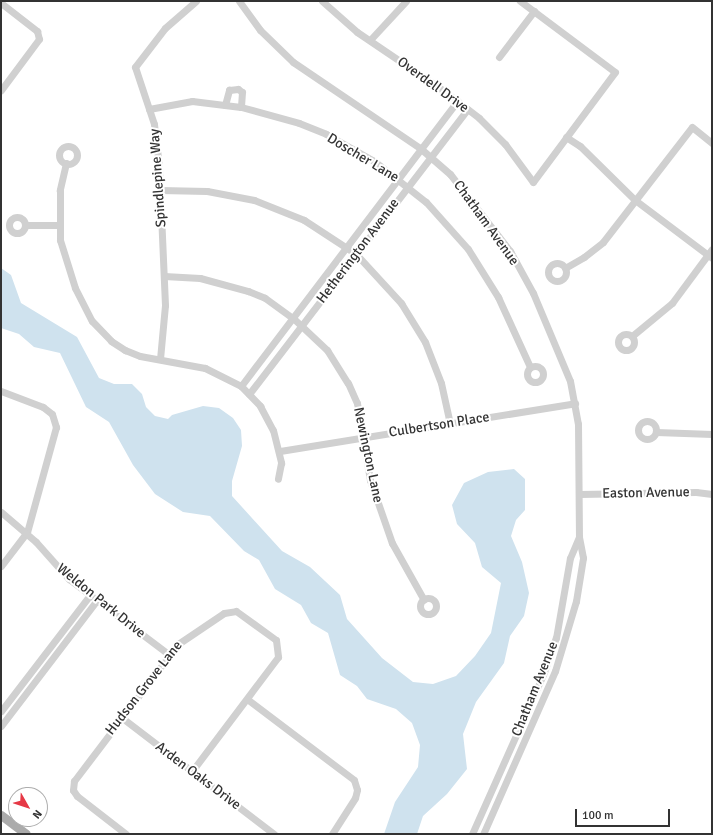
<!DOCTYPE html>
<style>
body{margin:0}
#map{position:relative;width:713px;height:835px;overflow:hidden;background:#fff;font-family:Signika,sans-serif}
div>[style]{position:absolute}
.water>*{inset:0;background:#cfe2ee}
.minor>*{height:7px;margin:-3.5px;padding:0 3.5px;transform-origin:3.5px;border-radius:3.5px;background:#d0d0d0}
.minor>.ring{margin:-3.5px;padding:0;box-sizing:content-box;background:none;border:7px solid #d0d0d0;border-radius:50%}
.major>*{height:9px;margin:-4.5px;padding:0 4.5px;transform-origin:4.5px;border-radius:4.5px;background:#ababab}
span{translate:-50% -50%;white-space:nowrap;text-align:center;line-height:1.15;-webkit-text-stroke:4px #fff;paint-order:stroke}
.street-label{font-size:14px;color:#333}
.frame{position:absolute;inset:0;border:2px solid #333;pointer-events:none}
.north{position:absolute;left:8px;top:787px;width:40px;height:40px;box-sizing:border-box;background:#fff;border:1px solid #adadad;border-radius:50%;rotate:129deg;font-size:11px;font-weight:700;line-height:16px;text-align:center;color:#333}
.north::after{content:'';display:block;margin:auto;width:14px;height:18px;background:#e63946;clip-path:polygon(50% 0,100% 100%,50% 72%,0 100%)}
.scale{position:absolute;left:575px;top:809px;width:95px;height:18px;box-sizing:border-box;border:2px solid #333;border-top:0;padding-left:5px;font-size:12px;line-height:14px;white-space:nowrap;color:#333;-webkit-text-stroke:3px #fff;paint-order:stroke}
</style>
<div id="map">
<div class="water">
<div style="clip-path:polygon(1px 268px,11px 275px,21px 303px,77px 337px,99px 378px,114px 384px,132px 384px,142px 394px,146px 407px,155px 416px,168px 419px,172px 415px,203px 406px,219px 408px,233px 418px,241px 430px,242px 446px,232px 481px,232px 496px,282px 551px,310px 567px,340px 595px,347px 619px,382px 658px,413px 682px,433px 684px,456px 676px,475px 656px,491px 633px,501px 583px,482px 567px,475px 543px,457px 524px,452px 505px,464px 483px,488px 472px,514px 469px,525px 479px,525px 510px,516px 520px,511px 536px,522px 562px,529px 593px,524px 616px,510px 636px,504px 663px,476px 702px,463px 734px,467px 769px,447px 794px,423px 816px,417px 834px,384px 834px,395px 802px,418px 767px,420px 745px,412px 723px,396px 709px,367px 699px,357px 686px,340px 675px,328px 633px,311px 623px,301px 605px,275px 589px,259px 560px,244px 551px,210px 516px,183px 512px,155px 494px,133px 465px,109px 422px,86px 407px,60px 353px,34px 347px,19px 334px,1px 328px)"></div>
</div>
<div class="minor">
<div style="left:239px;top:1px;width:36px;rotate:54deg"></div>
<div style="left:260px;top:30px;width:46px;rotate:44.1deg"></div>
<div style="left:293px;top:62px;width:153px;rotate:34.1deg"></div>
<div style="left:420px;top:148px;width:40px;rotate:41deg"></div>
<div style="left:450px;top:174px;width:98px;rotate:52.1deg"></div>
<div style="left:510px;top:251px;width:48px;rotate:61.3deg"></div>
<div style="left:533px;top:293px;width:95px;rotate:67.2deg"></div>
<div style="left:570px;top:381px;width:44px;rotate:79.5deg"></div>
<div style="left:578px;top:424px;width:113px;rotate:89.5deg"></div>
<div style="left:579px;top:537px;width:21px;rotate:79deg"></div>
<div style="left:583px;top:558px;width:44px;rotate:99.2deg"></div>
<div style="left:576px;top:601px;width:73px;rotate:106.7deg"></div>
<div style="left:555px;top:671px;width:178px;rotate:113.8deg"></div>
<div style="left:322px;top:1px;width:47px;rotate:41.5deg"></div>
<div style="left:357px;top:32px;width:105px;rotate:34.1deg"></div>
<div style="left:444px;top:91px;width:44px;rotate:37.6deg"></div>
<div style="left:479px;top:118px;width:37px;rotate:45deg"></div>
<div style="left:505px;top:144px;width:47px;rotate:53.6deg"></div>
<div style="left:533px;top:182px;width:137px;rotate:-53.3deg"></div>
<div style="left:615px;top:72px;width:119px;rotate:-143.2deg"></div>
<div style="left:1px;top:3px;width:46px;rotate:37.9deg"></div>
<div style="left:37px;top:31px;width:8px;rotate:76deg"></div>
<div style="left:39px;top:39px;width:64px;rotate:126.7deg"></div>
<div style="left:370px;top:40px;width:53px;rotate:-47.3deg"></div>
<div style="left:499px;top:57px;width:58px;rotate:-52.7deg"></div>
<div style="left:225px;top:105px;width:16px;rotate:-75deg"></div>
<div style="left:229px;top:90px;width:9px;rotate:-6deg"></div>
<div style="left:238px;top:89px;width:5px;rotate:37deg"></div>
<div style="left:242px;top:92px;width:15px;rotate:94deg"></div>
<div style="left:149px;top:109px;width:44px;rotate:-10.5deg"></div>
<div style="left:192px;top:101px;width:49px;rotate:7deg"></div>
<div style="left:241px;top:107px;width:60px;rotate:15.4deg"></div>
<div style="left:299px;top:123px;width:29px;rotate:22deg"></div>
<div style="left:326px;top:134px;width:55px;rotate:29.4deg"></div>
<div style="left:374px;top:161px;width:66px;rotate:38.3deg"></div>
<div style="left:426px;top:202px;width:63px;rotate:48.2deg"></div>
<div style="left:468px;top:249px;width:57px;rotate:58deg"></div>
<div style="left:498px;top:297px;width:77px;rotate:65.4deg"></div>
<div style="left:566px;top:137px;width:17px;rotate:33deg"></div>
<div style="left:580px;top:146px;width:77px;rotate:44.5deg"></div>
<div style="left:635px;top:200px;width:96px;rotate:37deg"></div>
<div class="ring" style="left:59px;top:146px;width:11px;height:11px"></div>
<div style="left:66px;top:163px;width:28px;rotate:103deg"></div>
<div style="left:60px;top:190px;width:50px;rotate:90deg"></div>
<div style="left:60px;top:240px;width:50px;rotate:72.6deg"></div>
<div style="left:75px;top:288px;width:37px;rotate:63deg"></div>
<div style="left:92px;top:321px;width:28px;rotate:46deg"></div>
<div style="left:111px;top:341px;width:17px;rotate:33deg"></div>
<div style="left:125px;top:350px;width:16px;rotate:22deg"></div>
<div style="left:140px;top:356px;width:66px;rotate:10.5deg"></div>
<div style="left:205px;top:368px;width:40px;rotate:26.6deg"></div>
<div style="left:241px;top:386px;width:28px;rotate:46deg"></div>
<div style="left:260px;top:406px;width:27px;rotate:62deg"></div>
<div style="left:273px;top:430px;width:34px;rotate:76deg"></div>
<div style="left:281px;top:463px;width:16px;rotate:101deg"></div>
<div style="left:160px;top:190px;width:47px;rotate:1.2deg"></div>
<div style="left:207px;top:191px;width:48px;rotate:10.8deg"></div>
<div style="left:254px;top:200px;width:54px;rotate:21.8deg"></div>
<div style="left:304px;top:220px;width:62px;rotate:33.2deg"></div>
<div style="left:356px;top:254px;width:67px;rotate:47.4deg"></div>
<div style="left:401px;top:303px;width:46px;rotate:58.4deg"></div>
<div style="left:425px;top:342px;width:44px;rotate:68.7deg"></div>
<div style="left:441px;top:383px;width:42px;rotate:77.6deg"></div>
<div class="ring" style="left:9px;top:217px;width:9px;height:9px"></div>
<div style="left:25px;top:225px;width:34px"></div>
<div class="ring" style="left:548px;top:263px;width:11px;height:11px"></div>
<div style="left:565px;top:268px;width:22px;rotate:-30deg"></div>
<div style="left:584px;top:257px;width:24px;rotate:-38deg"></div>
<div style="left:603px;top:242px;width:145px;rotate:-52.3deg"></div>
<div style="left:692px;top:127px;width:26px;rotate:39deg"></div>
<div style="left:164px;top:276px;width:36px;rotate:3deg"></div>
<div style="left:200px;top:278px;width:50px;rotate:15.2deg"></div>
<div style="left:248px;top:291px;width:18px;rotate:22deg"></div>
<div style="left:265px;top:298px;width:34px;rotate:36deg"></div>
<div style="left:293px;top:318px;width:47px;rotate:43.3deg"></div>
<div style="left:327px;top:350px;width:39px;rotate:58deg"></div>
<div style="left:348px;top:383px;width:22px;rotate:66deg"></div>
<div style="left:357px;top:403px;width:78px;rotate:80.4deg"></div>
<div style="left:370px;top:480px;width:67px;rotate:70.8deg"></div>
<div style="left:392px;top:543px;width:65px;rotate:60.7deg"></div>
<div class="ring" style="left:618px;top:334px;width:9px;height:9px"></div>
<div style="left:632px;top:336px;width:52px;rotate:-39.5deg"></div>
<div style="left:672px;top:303px;width:67px;rotate:-53.5deg"></div>
<div style="left:160px;top:359px;width:54px;rotate:-84.7deg"></div>
<div style="left:165px;top:305px;width:139px;rotate:-92.5deg"></div>
<div style="left:159px;top:166px;width:42px;rotate:-96.8deg"></div>
<div style="left:154px;top:124px;width:60px;rotate:-108.4deg"></div>
<div style="left:135px;top:67px;width:49px;rotate:-52.4deg"></div>
<div style="left:165px;top:28px;width:41px;rotate:-41.1deg"></div>
<div class="ring" style="left:527px;top:366px;width:9px;height:9px"></div>
<div style="left:241px;top:386px;width:358px;rotate:-52.8deg"></div>
<div style="left:1px;top:391px;width:45px;rotate:20.9deg"></div>
<div style="left:43px;top:407px;width:11px;rotate:38deg"></div>
<div style="left:52px;top:414px;width:14px;rotate:73deg"></div>
<div style="left:56px;top:427px;width:109px;rotate:105.4deg"></div>
<div style="left:27px;top:532px;width:43px;rotate:127.4deg"></div>
<div style="left:249px;top:394px;width:359px;rotate:-52.5deg"></div>
<div class="ring" style="left:638px;top:421px;width:11px;height:11px"></div>
<div style="left:656px;top:432px;width:56px;rotate:2deg"></div>
<div style="left:280px;top:451px;width:299px;rotate:-9.2deg"></div>
<div style="left:580px;top:494px;width:116px;rotate:-1deg"></div>
<div style="left:696px;top:492px;width:16px;rotate:7deg"></div>
<div style="left:1px;top:512px;width:46px;rotate:40.6deg"></div>
<div style="left:36px;top:542px;width:50px;rotate:48.3deg"></div>
<div style="left:69px;top:579px;width:124px;rotate:37.1deg"></div>
<div class="ring" style="left:420px;top:598px;width:9px;height:9px"></div>
<div style="left:247px;top:699px;width:134px;rotate:37.1deg"></div>
<div style="left:354px;top:780px;width:10px;rotate:73deg"></div>
<div style="left:357px;top:790px;width:8px;rotate:104deg"></div>
<div style="left:355px;top:798px;width:43px;rotate:122.6deg"></div>
<div style="left:1px;top:711px;width:146px;rotate:-52.5deg"></div>
<div style="left:121px;top:717px;width:193px;rotate:37.4deg"></div>
<div style="left:1px;top:726px;width:158px;rotate:-52.7deg"></div>
<div style="left:126px;top:834px;width:62px;rotate:-142.2deg"></div>
<div style="left:77px;top:796px;width:7px;rotate:-124deg"></div>
<div style="left:73px;top:790px;width:9px;rotate:-84deg"></div>
<div style="left:74px;top:781px;width:172px;rotate:-52.8deg"></div>
<div style="left:178px;top:644px;width:55px;rotate:-34deg"></div>
<div style="left:224px;top:613px;width:12px;rotate:-9deg"></div>
<div style="left:236px;top:611px;width:49px;rotate:35.9deg"></div>
<div style="left:276px;top:640px;width:17px;rotate:83deg"></div>
<div style="left:278px;top:657px;width:143px;rotate:127deg"></div>
<div style="left:472px;top:834px;width:177px;rotate:-66deg"></div>
<div style="left:544px;top:672px;width:36px;rotate:-71deg"></div>
<div style="left:556px;top:638px;width:81px;rotate:-80.1deg"></div>
<div style="left:570px;top:558px;width:23px;rotate:-67deg"></div>
</div>
<div class="major">
<div style="left:1px;top:815px;width:31px;rotate:37deg"></div>
</div>
<div class="street-label">
<span style="left:433px;top:85px;rotate:36deg">Overdell Drive</span>
<span style="left:363px;top:158px;rotate:31deg">Doscher Lane</span>
<span style="left:158px;top:178px;rotate:-94deg">Spindlepine Way</span>
<span style="left:486px;top:223px;rotate:54deg">Chatham Avenue</span>
<span style="left:358px;top:251px;rotate:-53deg">Hetherington Avenue</span>
<span style="left:439px;top:425px;rotate:-9deg">Culbertson Place</span>
<span style="left:368px;top:455px;rotate:78deg">Newington Lane</span>
<span style="left:646px;top:493px;rotate:-1deg">Easton Avenue</span>
<span style="left:101px;top:601px;rotate:39deg">Weldon Park Drive</span>
<span style="left:144px;top:688px;rotate:-52deg">Hudson Grove Lane</span>
<span style="left:535px;top:689px;rotate:-68deg">Chatham Avenue</span>
<span style="left:198px;top:776px;rotate:37deg">Arden Oaks Drive</span>
</div>
<div class="frame"></div>
<div class="north">N</div>
<div class="scale">100 m</div>
</div>
